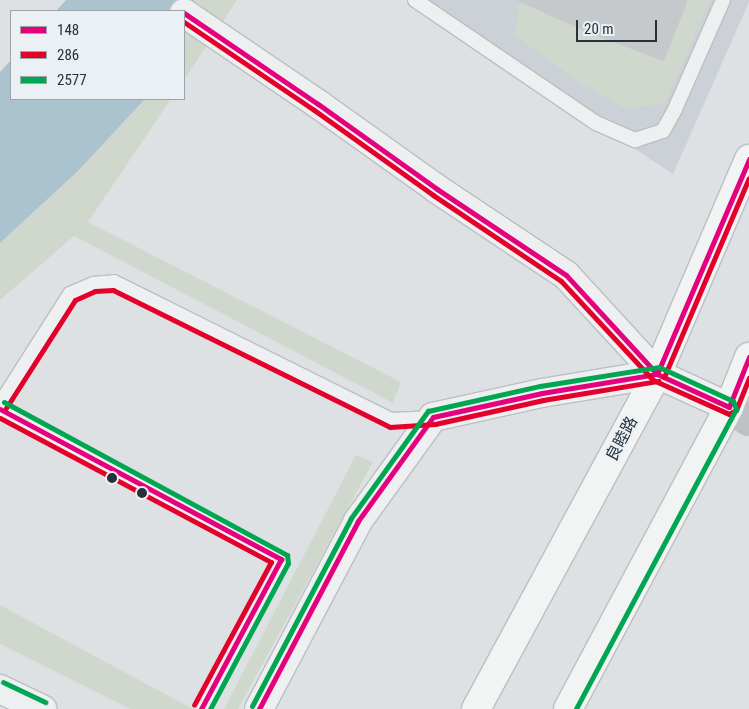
<!DOCTYPE html>
<meta charset="utf-8">
<style>
body{margin:0}
#map{position:relative;width:749px;height:709px;overflow:hidden;background:#dee1e3;font-family:"Roboto Condensed","Noto Sans SC",sans-serif}
div>[style]{position:absolute}
.built>*{inset:0;background:#cbd1d7}
.green>*{inset:0;background:#d0d8ce}
.water>*{inset:0;background:#abc2cf}
.building>*{inset:0;background:#c6c9cb}
.roads{filter:drop-shadow(1px 0 #bcbfc1) drop-shadow(-1px 0 #bcbfc1) drop-shadow(0 1px #bcbfc1) drop-shadow(0 -1px #bcbfc1)}
.service>*{height:14px;margin:-7px;padding:0 7px;transform-origin:7px;border-radius:7px;background:#edeff0}
.minor>*{height:28px;margin:-14px;padding:0 14px;transform-origin:14px;border-radius:14px;background:#edeff0}
.tertiary>*{height:28px;margin:-14px;padding:0 14px;transform-origin:14px;border-radius:14px;background:#edeff0}
.secondary>*{height:28px;margin:-14px;padding:0 14px;transform-origin:14px;border-radius:14px;background:#bcc1c3}
.primary>*{height:28px;margin:-14px;padding:0 14px;transform-origin:14px;border-radius:14px;background:#f2f4f4}
.bus-1>*{height:5px;margin:-2.5px;padding:0 2.5px;transform-origin:2.5px;border-radius:2.5px;background:#e5007d}
.bus-2>*{height:5px;margin:-2.5px;padding:0 2.5px;transform-origin:2.5px;border-radius:2.5px;background:#e4002b}
.bus-3>*{height:5px;margin:-2.5px;padding:0 2.5px;transform-origin:2.5px;border-radius:2.5px;background:#00a651}
.dots>*{width:14px;height:14px;translate:-50% -50%;box-sizing:border-box;border:2px solid #eaf0f4;border-radius:50%}
span{translate:-50% -50%;white-space:nowrap;text-align:center;line-height:1.15;-webkit-text-stroke:4px #eaf0f4;paint-order:stroke}
.street-label{font-size:16px;color:#25313c}
.legend{position:absolute;left:10px;top:10px;width:175px;height:90px;box-sizing:border-box;background:#eaf0f4;border:1px solid #9ba4aa;margin:0;padding:6px 9px;list-style:none;font-size:15px;color:#25313c}
.legend li{display:flex;align-items:center;gap:10px;height:25px}
.legend b{width:25px;border:1px solid #9ba4aa}
.scale{position:absolute;left:576px;top:20px;width:81px;height:22px;box-sizing:border-box;border:2px solid #25313c;border-top:0;padding-left:6px;font-size:15px;line-height:18px;white-space:nowrap;color:#25313c;-webkit-text-stroke:4px #eaf0f4;paint-order:stroke}
</style>
<div id="map">
<div class="built">
<div style="clip-path:polygon(409px 0,749px 0,749px 2px,673px 174px)"></div>
</div>
<div class="green">
<div style="clip-path:polygon(194px 0,237px 0,184px 80px,184px 28px)"></div>
<div style="clip-path:polygon(688px 0,710px 0,665px 103px,627px 109px,577px 81px,515px 35px,520px 2px,591px 34px,663px 61px)"></div>
<div style="clip-path:polygon(145px 99px,171px 99px,88px 222px,401px 382px,393px 403px,74px 236px,0 300px,0 243px,78px 171px)"></div>
<div style="clip-path:polygon(356px 455px,373px 462px,238px 709px,224px 709px)"></div>
<div style="clip-path:polygon(0 605px,193px 709px,130px 709px,0 644px)"></div>
</div>
<div class="water">
<div style="clip-path:polygon(66px 0,194px 0,184px 28px,184px 11px,56px 11px)"></div>
<div style="clip-path:polygon(11px 60px,11px 99px,145px 99px,78px 171px,0 243px,0 72px)"></div>
</div>
<div class="building">
<div style="clip-path:polygon(516px 0,688px 0,664px 61px,591px 34px)"></div>
</div>
<div class="roads">
<div class="service">
<div style="left:415px;top:0;width:219px;rotate:34.2deg"></div>
<div style="left:596px;top:123px;width:43px;rotate:23.6deg"></div>
<div style="left:635px;top:140px;width:29px;rotate:-18deg"></div>
<div style="left:663px;top:131px;width:25px;rotate:-61deg"></div>
<div style="left:675px;top:109px;width:119px;rotate:-66.2deg"></div>
<div style="left:0;top:404px;width:130px;rotate:-57.5deg"></div>
<div style="left:70px;top:294px;width:25px;rotate:-23deg"></div>
<div style="left:93px;top:284px;width:21px;rotate:-5deg"></div>
<div style="left:114px;top:282px;width:309px;rotate:26.5deg"></div>
<div style="left:391px;top:420px;width:42px;rotate:-2.7deg"></div>
<div style="left:0;top:409px;width:319px;rotate:28.1deg"></div>
<div style="left:281px;top:559px;width:170px;rotate:118.1deg"></div>
</div>
<div class="minor">
<div style="left:0;top:689px;width:47px;rotate:25.5deg"></div>
</div>
<div class="tertiary">
<div style="left:184px;top:13px;width:162px;rotate:34.2deg"></div>
<div style="left:318px;top:104px;width:146px;rotate:35.5deg"></div>
<div style="left:437px;top:189px;width:155px;rotate:33.7deg"></div>
<div style="left:566px;top:275px;width:134px;rotate:47.4deg"></div>
<div style="left:657px;top:374px;width:79px;rotate:24.6deg"></div>
<div style="left:259px;top:709px;width:212px;rotate:-62.2deg"></div>
<div style="left:358px;top:521px;width:128px;rotate:-54.2deg"></div>
<div style="left:433px;top:417px;width:112px;rotate:-12.4deg"></div>
<div style="left:542px;top:393px;width:117px;rotate:-9.4deg"></div>
</div>
<div class="secondary">
<div style="left:729px;top:407px;width:24px;rotate:35deg"></div>
</div>
<div class="primary">
<div style="left:476px;top:709px;width:381px;rotate:-61.6deg"></div>
<div style="left:657px;top:374px;width:234px;rotate:-66.8deg"></div>
<div style="left:568px;top:709px;width:342px;rotate:-61.9deg"></div>
<div style="left:729px;top:407px;width:54px;rotate:-68.2deg"></div>
</div>
</div>
<div class="bus-1">
<div style="left:184px;top:13px;width:162px;rotate:34.2deg"></div>
<div style="left:318px;top:104px;width:146px;rotate:35.5deg"></div>
<div style="left:437px;top:189px;width:155px;rotate:33.7deg"></div>
<div style="left:566px;top:275px;width:134px;rotate:47.4deg"></div>
<div style="left:657px;top:374px;width:79px;rotate:24.6deg"></div>
<div style="left:657px;top:374px;width:234px;rotate:-66.8deg"></div>
<div style="left:729px;top:407px;width:54px;rotate:-68.2deg"></div>
<div style="left:0;top:409px;width:319px;rotate:28.1deg"></div>
<div style="left:433px;top:417px;width:112px;rotate:-12.4deg"></div>
<div style="left:542px;top:393px;width:117px;rotate:-9.4deg"></div>
<div style="left:201px;top:709px;width:170px;rotate:-61.9deg"></div>
<div style="left:259px;top:709px;width:212px;rotate:-62.2deg"></div>
<div style="left:358px;top:521px;width:128px;rotate:-54.2deg"></div>
</div>
<div class="bus-2">
<div style="left:184px;top:22px;width:157px;rotate:34.1deg"></div>
<div style="left:314px;top:110px;width:146px;rotate:35.5deg"></div>
<div style="left:433px;top:195px;width:154px;rotate:33.9deg"></div>
<div style="left:561px;top:281px;width:135px;rotate:47.1deg"></div>
<div style="left:653px;top:380px;width:83px;rotate:24.1deg"></div>
<div style="left:729px;top:414px;width:8px;rotate:-30deg"></div>
<div style="left:736px;top:410px;width:35px;rotate:-68deg"></div>
<div style="left:664px;top:377px;width:216px;rotate:-66.9deg"></div>
<div style="left:6px;top:408px;width:128px;rotate:-57.4deg"></div>
<div style="left:75px;top:300px;width:22px;rotate:-24deg"></div>
<div style="left:95px;top:291px;width:18px;rotate:-3deg"></div>
<div style="left:113px;top:290px;width:309px;rotate:26.3deg"></div>
<div style="left:390px;top:427px;width:45px;rotate:-3.8deg"></div>
<div style="left:435px;top:424px;width:111px;rotate:-12.5deg"></div>
<div style="left:543px;top:400px;width:117px;rotate:-9.4deg"></div>
<div style="left:0;top:418px;width:307px;rotate:28deg"></div>
<div style="left:271px;top:562px;width:162px;rotate:118.3deg"></div>
</div>
<div class="bus-3">
<div style="left:4px;top:402px;width:322px;rotate:28.4deg"></div>
<div style="left:287px;top:555px;width:8px;rotate:83deg"></div>
<div style="left:288px;top:563px;width:166px;rotate:118.1deg"></div>
<div style="left:3px;top:682px;width:47px;rotate:25.5deg"></div>
<div style="left:252px;top:706px;width:212px;rotate:-62.2deg"></div>
<div style="left:351px;top:518px;width:132px;rotate:-54.3deg"></div>
<div style="left:428px;top:411px;width:115px;rotate:-12.6deg"></div>
<div style="left:540px;top:386px;width:121px;rotate:-9.1deg"></div>
<div style="left:659px;top:367px;width:81px;rotate:24.7deg"></div>
<div style="left:733px;top:401px;width:9px;rotate:69deg"></div>
<div style="left:736px;top:409px;width:340px;rotate:118.1deg"></div>
</div>
<div class="dots">
<div style="left:112px;top:478px;background:#25313c"></div>
<div style="left:142px;top:493px;background:#25313c"></div>
</div>
<div class="street-label">
<span style="left:622px;top:439px;rotate:-62deg">良睦路</span>
</div>
<ul class="legend">
<li><b style="height:6px;background:#e5007d"></b>148</li>
<li><b style="height:6px;background:#e4002b"></b>286</li>
<li><b style="height:6px;background:#00a651"></b>2577</li>
</ul>
<div class="scale">20 m</div>
</div>
